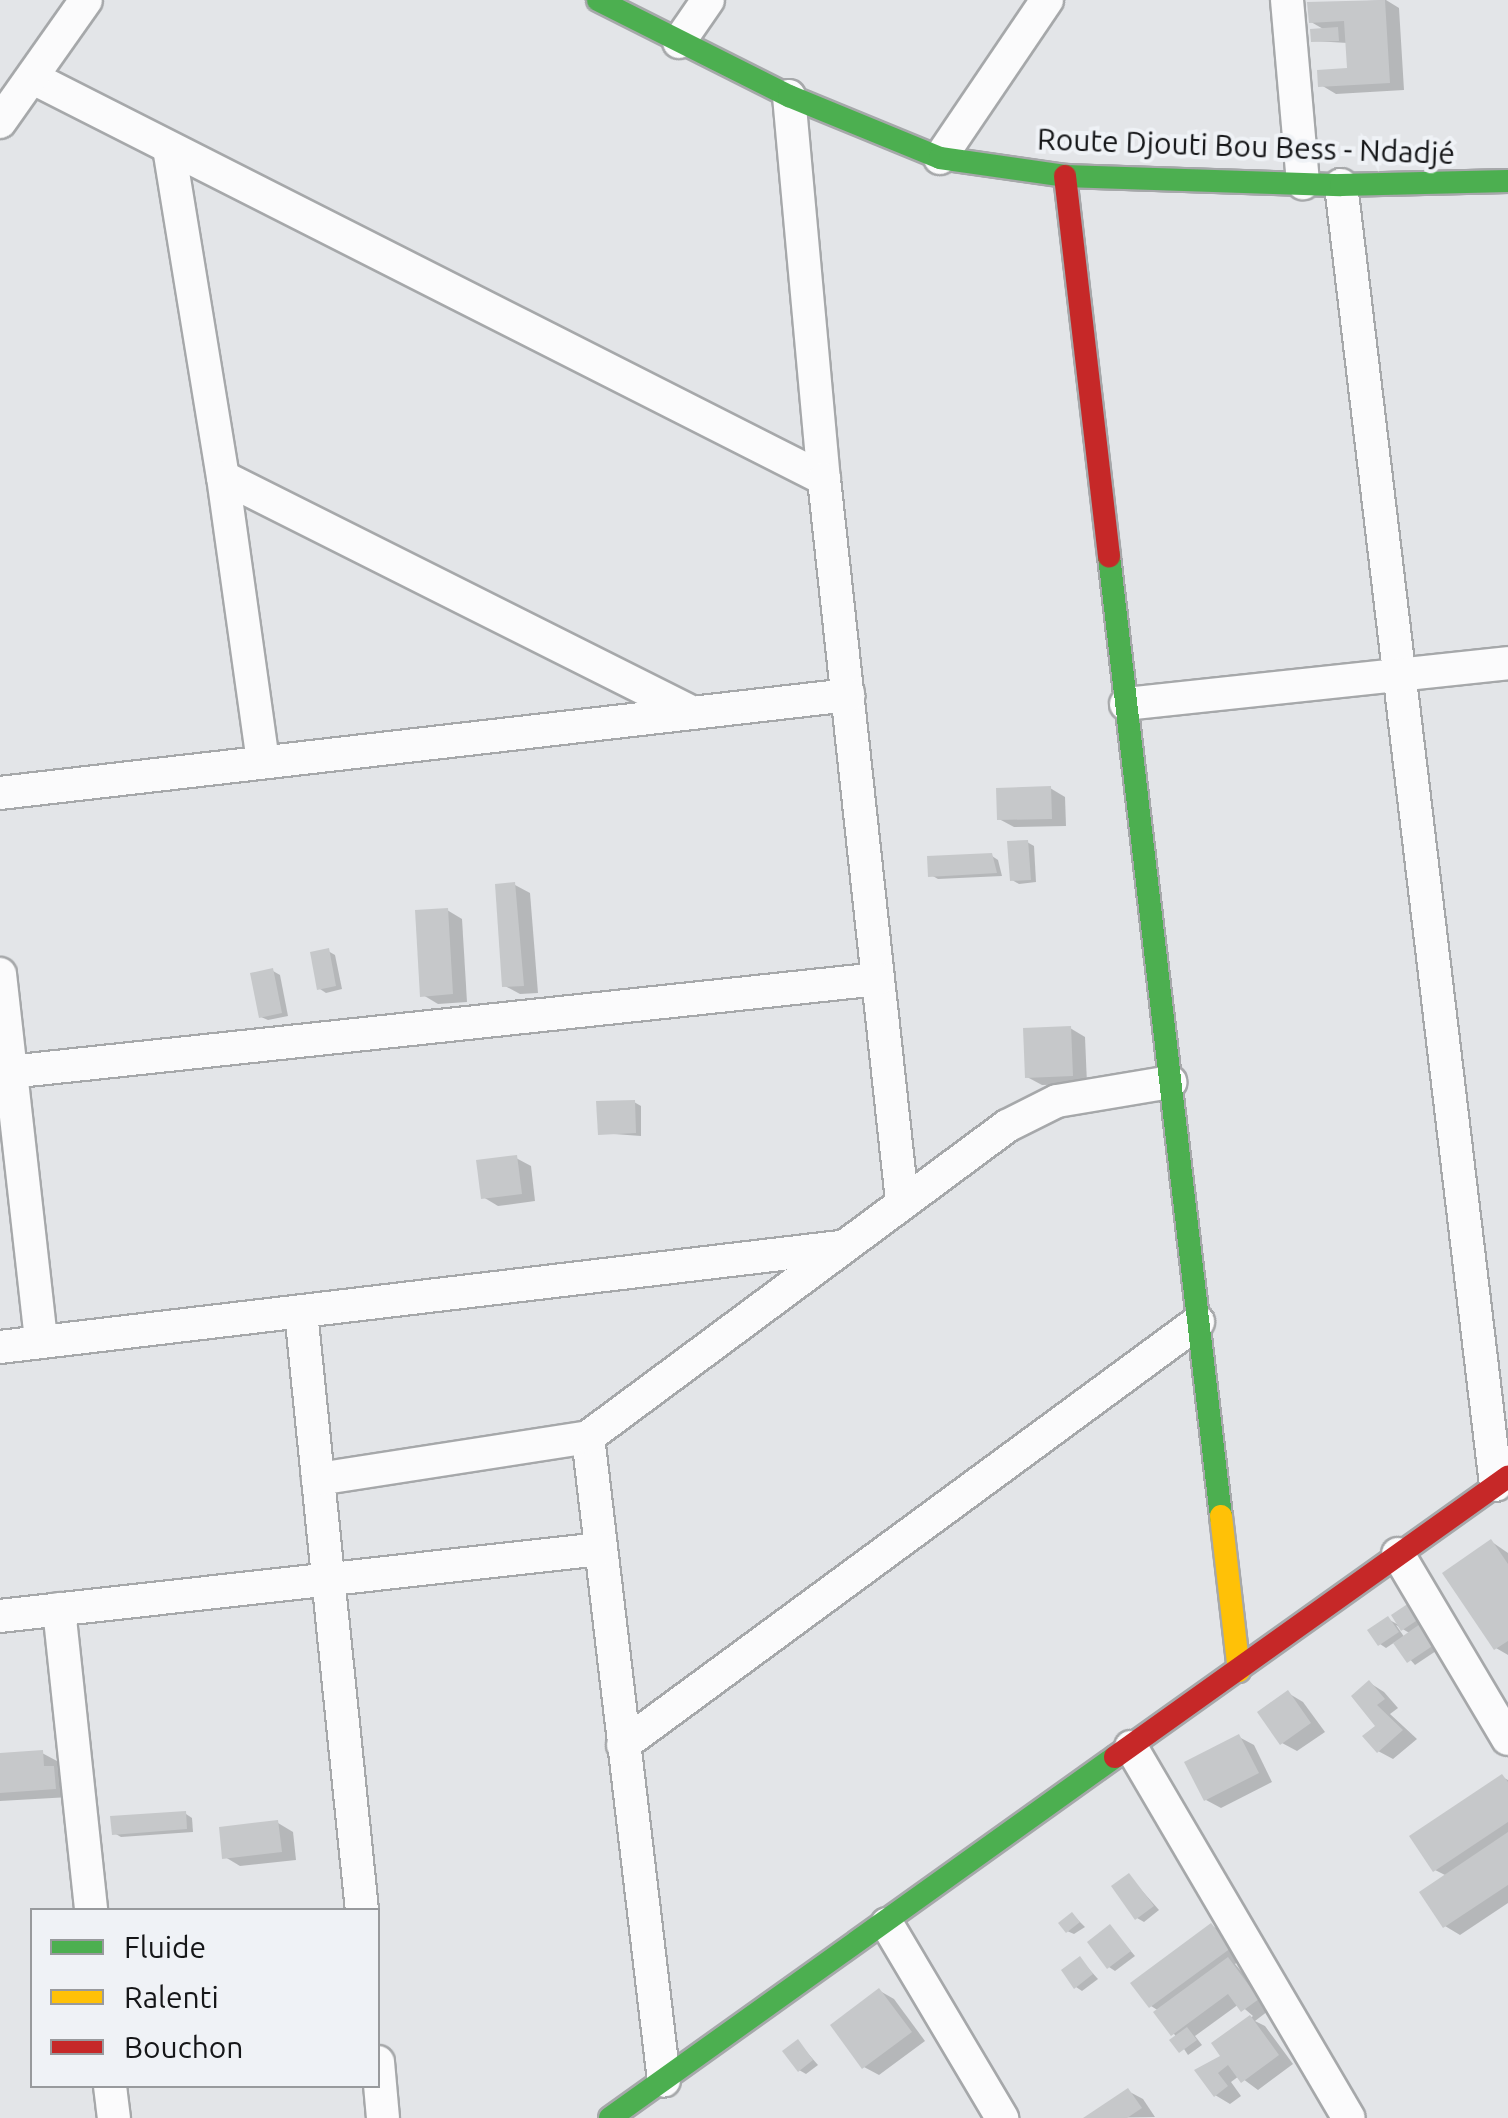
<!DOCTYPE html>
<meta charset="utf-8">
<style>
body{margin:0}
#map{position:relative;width:1508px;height:2118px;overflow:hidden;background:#e3e5e8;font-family:Ubuntu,sans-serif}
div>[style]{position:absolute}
.shadow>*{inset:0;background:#0003}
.building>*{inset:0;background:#c6c8ca}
.roads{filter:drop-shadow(2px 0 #a6a8aa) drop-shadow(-2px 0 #a6a8aa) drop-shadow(0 2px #a6a8aa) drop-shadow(0 -2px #a6a8aa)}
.street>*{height:32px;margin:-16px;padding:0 16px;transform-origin:16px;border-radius:16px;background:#fbfbfc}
.fast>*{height:22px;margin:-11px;padding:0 11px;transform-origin:11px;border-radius:11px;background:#4caf50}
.slow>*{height:22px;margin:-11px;padding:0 11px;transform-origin:11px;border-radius:11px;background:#ffc107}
.jam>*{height:22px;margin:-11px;padding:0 11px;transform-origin:11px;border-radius:11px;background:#c62828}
span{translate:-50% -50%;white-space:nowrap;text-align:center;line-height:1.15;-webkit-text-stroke:8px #eff2f6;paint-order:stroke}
.street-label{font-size:30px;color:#151618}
.legend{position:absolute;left:30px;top:1908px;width:350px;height:180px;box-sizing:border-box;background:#eff2f6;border:2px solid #989a9d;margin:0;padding:12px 18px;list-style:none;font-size:30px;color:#151618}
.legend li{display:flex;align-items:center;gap:20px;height:50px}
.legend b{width:50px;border:2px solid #989a9d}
</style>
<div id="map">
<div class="shadow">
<div style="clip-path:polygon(1386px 0,1399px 8px,1404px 90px,1336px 94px,1321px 85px,1349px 70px,1348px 43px,1313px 41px,1325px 30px,1311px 22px,1310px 4px)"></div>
<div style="clip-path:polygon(1050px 788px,1065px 797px,1066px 826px,1014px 827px,999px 819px)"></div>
<div style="clip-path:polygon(1027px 842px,1034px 846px,1036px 882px,1019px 884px,1012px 880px)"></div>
<div style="clip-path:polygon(992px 856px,998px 860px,1002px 876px,938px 879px,931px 875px)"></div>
<div style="clip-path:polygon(515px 885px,530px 893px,538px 993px,520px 994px,505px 986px)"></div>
<div style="clip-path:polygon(447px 910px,462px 919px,467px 1002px,438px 1004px,423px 995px)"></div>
<div style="clip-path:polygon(328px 951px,335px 955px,342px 989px,326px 993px,320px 989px)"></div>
<div style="clip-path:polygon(273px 971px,280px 975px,288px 1016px,268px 1020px,261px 1017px)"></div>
<div style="clip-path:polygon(1070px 1028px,1085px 1037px,1087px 1084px,1042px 1085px,1027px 1077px)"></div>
<div style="clip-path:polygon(634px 1102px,641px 1106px,641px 1136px,600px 1133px)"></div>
<div style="clip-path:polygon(516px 1158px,531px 1166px,535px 1201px,498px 1206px,483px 1197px)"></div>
<div style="clip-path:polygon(1492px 1542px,1508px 1553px,1508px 1655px,1496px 1648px)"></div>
<div style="clip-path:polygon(evenodd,1409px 1606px,1439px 1649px,1415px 1665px,1395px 1642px,1386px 1648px,1380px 1644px,1388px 1619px,1402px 1627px,1409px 1606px,1396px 1625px,1411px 1634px,1405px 1638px,1396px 1625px)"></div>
<div style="clip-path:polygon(1370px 1683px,1384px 1692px,1398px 1708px,1390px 1714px,1417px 1739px,1393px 1759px,1378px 1751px,1379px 1726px)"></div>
<div style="clip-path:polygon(1288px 1693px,1303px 1702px,1325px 1732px,1297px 1751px,1282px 1743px)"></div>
<div style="clip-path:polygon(1239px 1737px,1254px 1745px,1272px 1782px,1221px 1808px,1206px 1800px)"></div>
<div style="clip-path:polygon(42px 1753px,57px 1761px,58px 1770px,69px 1777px,70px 1797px,0 1801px,0 1756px)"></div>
<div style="clip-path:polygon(1502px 1777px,1508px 1780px,1508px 1903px,1460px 1935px,1445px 1926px,1447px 1876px,1435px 1870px)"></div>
<div style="clip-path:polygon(186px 1814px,192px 1818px,193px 1832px,121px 1837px,114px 1833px)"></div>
<div style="clip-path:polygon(278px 1823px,293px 1832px,296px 1860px,240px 1866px,225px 1857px)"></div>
<div style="clip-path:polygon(1129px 1876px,1159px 1910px,1144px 1922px,1137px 1918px)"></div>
<div style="clip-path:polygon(1073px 1915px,1085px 1927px,1074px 1934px,1067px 1931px)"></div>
<div style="clip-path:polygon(1212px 1926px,1226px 1934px,1244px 1957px,1235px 1964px,1272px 2008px,1255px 2021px,1265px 2026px,1293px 2064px,1258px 2090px,1239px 2076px,1231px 2082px,1241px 2096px,1230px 2104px,1215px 2095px,1197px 2070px,1224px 2057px,1215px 2044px,1253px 2016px,1239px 2004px,1195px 2036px,1202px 2045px,1188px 2055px,1159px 2011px,1151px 2006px)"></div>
<div style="clip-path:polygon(1110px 1927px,1135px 1956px,1115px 1971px,1109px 1967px)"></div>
<div style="clip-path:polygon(1080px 1959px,1098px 1979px,1082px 1991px,1076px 1987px)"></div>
<div style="clip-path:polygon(880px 1991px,894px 1999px,925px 2041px,879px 2075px,864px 2067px)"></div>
<div style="clip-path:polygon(798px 2042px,818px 2065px,806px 2074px,799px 2070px)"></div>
<div style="clip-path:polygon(1128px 2091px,1143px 2099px,1155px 2117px,1087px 2118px)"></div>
</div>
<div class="building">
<div style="clip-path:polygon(1385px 0,1390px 83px,1318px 87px,1317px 70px,1347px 68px,1344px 21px,1309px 23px,1307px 2px)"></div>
<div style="clip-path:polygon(1338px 27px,1339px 41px,1311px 42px,1310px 29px)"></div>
<div style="clip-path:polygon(1051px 786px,1052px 819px,997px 820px,996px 788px)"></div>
<div style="clip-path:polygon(1028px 840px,1031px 880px,1010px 881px,1007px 841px)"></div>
<div style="clip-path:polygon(992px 853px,997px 873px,928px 877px,927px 856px)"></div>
<div style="clip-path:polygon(515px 882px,524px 986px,502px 987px,495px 884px)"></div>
<div style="clip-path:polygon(448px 908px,453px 994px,420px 997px,415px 910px)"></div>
<div style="clip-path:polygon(329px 948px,336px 986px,317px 990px,310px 952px)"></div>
<div style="clip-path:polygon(273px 968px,282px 1013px,259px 1018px,250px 973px)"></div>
<div style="clip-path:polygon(1071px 1026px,1073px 1076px,1025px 1078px,1023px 1028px)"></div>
<div style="clip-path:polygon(635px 1100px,636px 1133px,598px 1135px,596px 1101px)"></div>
<div style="clip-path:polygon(517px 1155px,522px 1194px,481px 1199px,476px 1160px)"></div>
<div style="clip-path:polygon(1491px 1539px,1508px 1564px,1508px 1641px,1494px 1650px,1442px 1573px)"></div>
<div style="clip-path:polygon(1409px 1603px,1419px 1619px,1401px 1631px,1391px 1615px)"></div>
<div style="clip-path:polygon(1388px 1616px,1399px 1632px,1378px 1646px,1367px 1630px)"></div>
<div style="clip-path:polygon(1420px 1624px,1434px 1645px,1407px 1663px,1393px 1643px)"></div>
<div style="clip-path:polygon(1369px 1680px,1385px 1699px,1377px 1705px,1403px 1730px,1377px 1753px,1362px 1736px,1375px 1726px,1351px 1696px)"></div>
<div style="clip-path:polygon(1288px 1690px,1311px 1723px,1280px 1745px,1257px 1712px)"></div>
<div style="clip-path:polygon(1239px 1734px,1259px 1773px,1204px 1801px,1184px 1762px)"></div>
<div style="clip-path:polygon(43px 1750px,44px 1766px,54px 1766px,56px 1789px,0 1793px,0 1753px)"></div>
<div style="clip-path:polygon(1502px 1774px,1508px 1782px,1508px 1822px,1433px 1872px,1409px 1836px)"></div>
<div style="clip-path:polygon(186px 1811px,187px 1829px,112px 1835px,110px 1816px)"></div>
<div style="clip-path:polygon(278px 1820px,282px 1852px,222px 1859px,219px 1827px)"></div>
<div style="clip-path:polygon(1508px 1832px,1508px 1885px,1443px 1928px,1419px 1892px)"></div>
<div style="clip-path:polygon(1129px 1873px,1154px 1906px,1135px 1920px,1111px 1886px)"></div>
<div style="clip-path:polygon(1072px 1912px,1080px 1922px,1066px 1933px,1058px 1923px)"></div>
<div style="clip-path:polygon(1211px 1923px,1231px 1948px,1149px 2008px,1130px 1983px)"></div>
<div style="clip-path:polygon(1110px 1924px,1131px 1951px,1107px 1969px,1087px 1942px)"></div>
<div style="clip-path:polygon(1080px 1956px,1093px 1974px,1074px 1989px,1061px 1970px)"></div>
<div style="clip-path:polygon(1228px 1957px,1259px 1999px,1241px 2012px,1228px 1994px,1171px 2036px,1153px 2012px)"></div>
<div style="clip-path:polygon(879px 1988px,912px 2032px,862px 2069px,830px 2025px)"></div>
<div style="clip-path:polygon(1250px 2015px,1279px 2055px,1241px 2083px,1228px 2065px,1218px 2073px,1228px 2086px,1214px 2097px,1194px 2070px,1220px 2056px,1211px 2043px)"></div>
<div style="clip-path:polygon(1187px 2027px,1197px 2040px,1179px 2053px,1169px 2040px)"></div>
<div style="clip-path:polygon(798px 2039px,813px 2060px,798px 2072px,782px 2051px)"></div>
<div style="clip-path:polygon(1128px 2088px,1142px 2108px,1127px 2118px,1083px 2118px)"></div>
</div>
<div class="roads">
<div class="street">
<div style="left:1287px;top:0;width:184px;rotate:85deg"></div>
<div style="left:679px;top:42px;width:51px;rotate:-55.4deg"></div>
<div style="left:33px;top:78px;width:887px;rotate:26.88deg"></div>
<div style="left:789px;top:96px;width:385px;rotate:84.8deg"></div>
<div style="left:824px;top:479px;width:725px;rotate:83.83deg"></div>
<div style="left:0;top:122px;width:149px;rotate:-54.8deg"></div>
<div style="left:169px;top:148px;width:333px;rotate:80.7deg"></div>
<div style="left:223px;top:477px;width:288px;rotate:82deg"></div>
<div style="left:940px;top:158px;width:191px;rotate:-55.9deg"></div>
<div style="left:1341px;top:185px;width:1309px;rotate:83.2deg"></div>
<div style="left:223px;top:477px;width:524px;rotate:26.66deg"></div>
<div style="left:1126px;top:704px;width:384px;rotate:-6.1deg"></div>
<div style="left:0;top:793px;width:854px;rotate:-6.59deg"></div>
<div style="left:0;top:974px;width:369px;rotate:83.6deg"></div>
<div style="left:0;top:1073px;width:883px;rotate:-6.11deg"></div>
<div style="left:301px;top:1312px;width:601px;rotate:84.18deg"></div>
<div style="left:0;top:1347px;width:846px;rotate:-6.79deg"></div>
<div style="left:588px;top:1437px;width:648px;rotate:83.27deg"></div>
<div style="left:318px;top:1479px;width:273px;rotate:-8.8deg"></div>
<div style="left:588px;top:1437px;width:522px;rotate:-36.58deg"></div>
<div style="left:1007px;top:1126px;width:56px;rotate:-26.6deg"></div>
<div style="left:1057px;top:1101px;width:115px;rotate:-9.5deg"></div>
<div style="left:1398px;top:1554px;width:215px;rotate:59.3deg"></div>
<div style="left:59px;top:1609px;width:303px;rotate:83.9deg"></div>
<div style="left:0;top:1616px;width:604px;rotate:-6.37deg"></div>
<div style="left:623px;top:1745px;width:714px;rotate:-36.34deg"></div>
<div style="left:1131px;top:1747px;width:430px;rotate:59.6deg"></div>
<div style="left:887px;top:1924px;width:226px;rotate:59.3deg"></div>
<div style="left:378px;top:2062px;width:56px;rotate:84.9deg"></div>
<div style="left:110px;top:2086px;width:32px;rotate:83deg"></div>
</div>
<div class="fast">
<div style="left:598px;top:0;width:214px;rotate:26.7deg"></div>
<div style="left:789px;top:96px;width:163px;rotate:22.3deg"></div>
<div style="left:940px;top:158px;width:126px;rotate:8.2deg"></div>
<div style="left:1065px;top:176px;width:276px;rotate:1.9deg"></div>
<div style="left:1341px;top:185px;width:167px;rotate:-1.4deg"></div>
<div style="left:1109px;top:556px;width:967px;rotate:83.35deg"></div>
<div style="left:610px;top:2118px;width:621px;rotate:-35.56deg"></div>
</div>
<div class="slow">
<div style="left:1221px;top:1516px;width:156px;rotate:83.4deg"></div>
</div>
<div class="jam">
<div style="left:1065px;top:176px;width:383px;rotate:83.4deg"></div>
<div style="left:1115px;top:1757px;width:483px;rotate:-35.5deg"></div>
</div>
</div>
<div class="street-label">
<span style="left:1246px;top:146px;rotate:2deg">Route Djouti Bou Bess - Ndadjé</span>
</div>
<ul class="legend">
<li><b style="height:12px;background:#4caf50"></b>Fluide</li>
<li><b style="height:12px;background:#ffc107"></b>Ralenti</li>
<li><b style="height:12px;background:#c62828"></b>Bouchon</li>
</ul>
</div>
